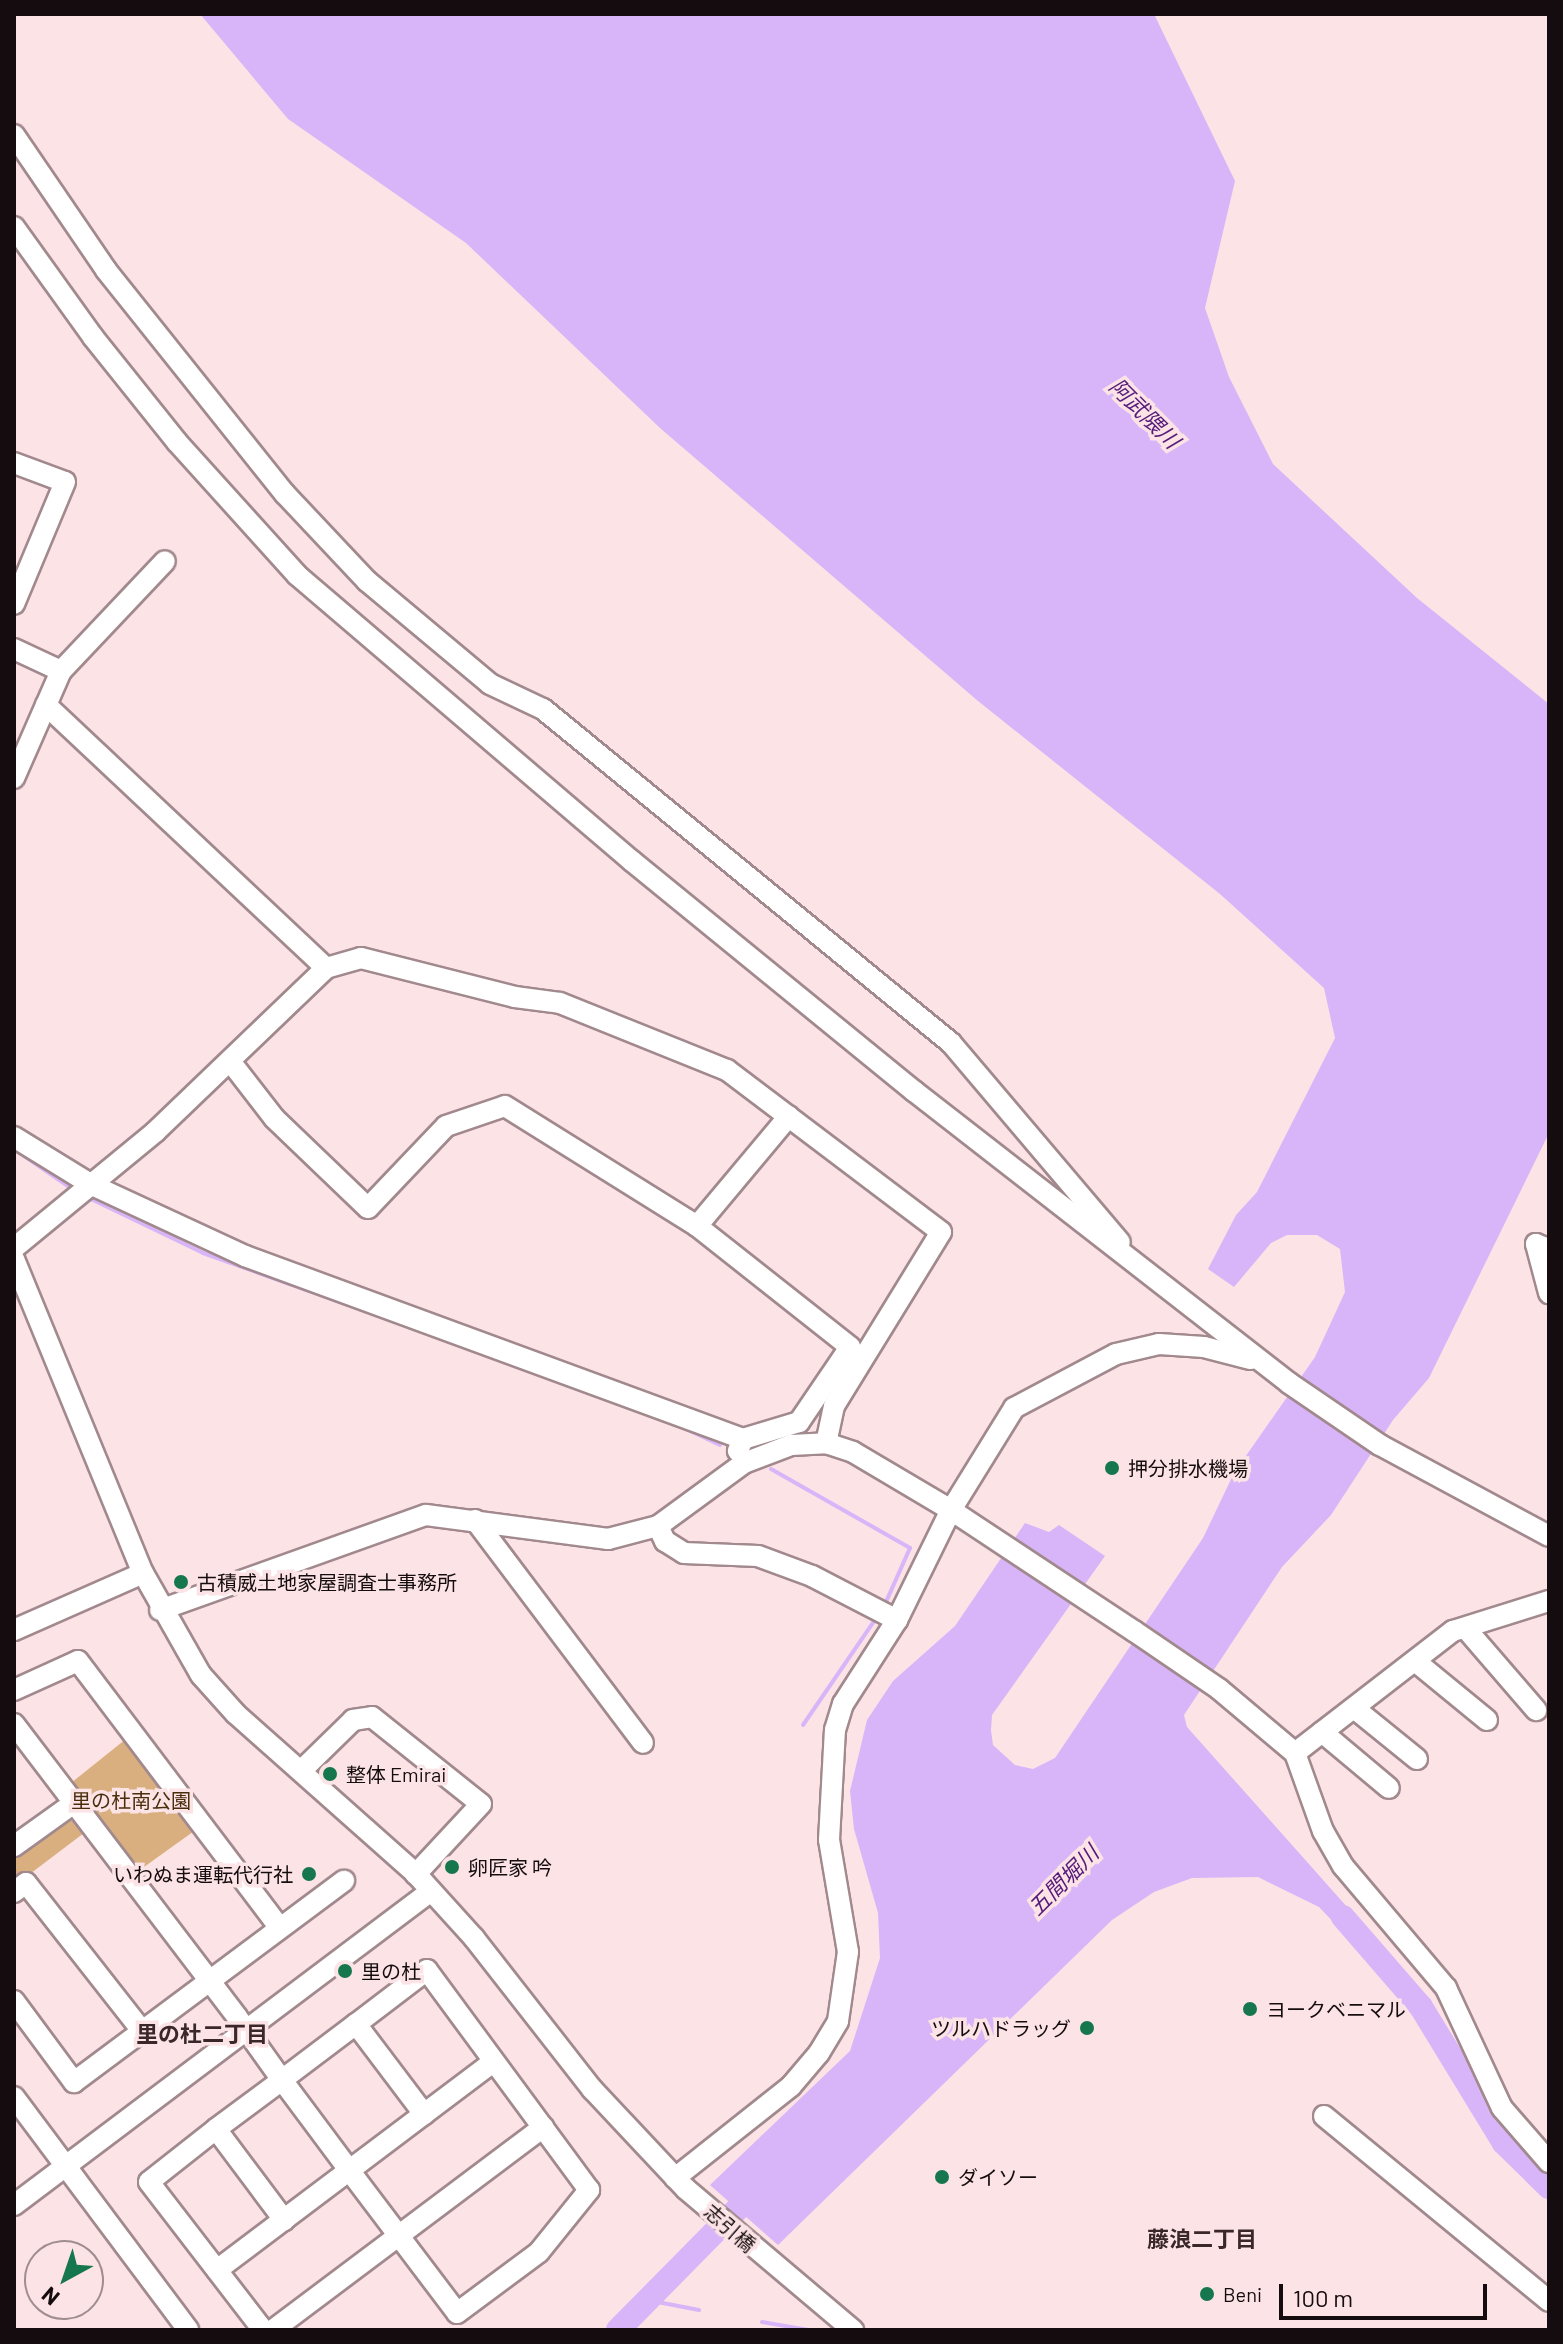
<!DOCTYPE html>
<meta charset="utf-8">
<style>
body{margin:0}
#map{position:relative;width:1563px;height:2344px;overflow:hidden;background:#fce3e6;font-family:Barlow,"Noto Sans JP",sans-serif}
div>[style]{position:absolute}
.green>*{inset:0;background:#d9af80}
.water>*{inset:0;background:#d8b5f8}
.stream>*{height:4px;margin:-2px;padding:0 2px;transform-origin:2px;border-radius:2px;background:#d8b5f8}
.river>*{height:24px;margin:-12px;padding:0 12px;transform-origin:12px;border-radius:12px;background:#d8b5f8}
.roads{filter:drop-shadow(2px 0 #a1898d) drop-shadow(-2px 0 #a1898d) drop-shadow(0 2px #a1898d) drop-shadow(0 -2px #a1898d)}
.minor>*{height:20px;margin:-10px;padding:0 10px;transform-origin:10px;border-radius:10px;background:#fff}
.dots>*{width:22px;height:22px;translate:-50% -50%;box-sizing:border-box;border:4px solid #fce3e6;border-radius:50%}
span{translate:-50% -50%;white-space:nowrap;text-align:center;line-height:1.15;-webkit-text-stroke:7px #fce3e6;paint-order:stroke}
.poi-label{font-size:20px;color:#140c0e}
.left{translate:0 -50%;text-align:left}
.right{translate:-100% -50%;text-align:right}
.park-label{font-size:20px;color:#492e0c}
.street-label{font-size:20px;color:#140c0e}
.water-label{font-size:22px;color:#551b7a;font-style:italic}
.neighbourhood-label{font-size:22px;color:#3a272a;font-weight:700}
.frame{position:absolute;inset:0;border:16px solid #140c0e;pointer-events:none}
.north{position:absolute;left:24px;top:2240px;width:80px;height:80px;box-sizing:border-box;background:#fce3e6;border:2px solid #9f8d90;border-radius:50%;rotate:220deg;font-size:22px;font-weight:700;line-height:32px;text-align:center;color:#140c0e}
.north::after{content:'';display:block;margin:auto;width:28px;height:36px;background:#16774e;clip-path:polygon(50% 0,100% 100%,50% 72%,0 100%)}
.scale{position:absolute;left:1279px;top:2284px;width:208px;height:36px;box-sizing:border-box;border:4px solid #140c0e;border-top:0;padding-left:10px;font-size:24px;line-height:28px;white-space:nowrap;color:#140c0e;-webkit-text-stroke:6px #fce3e6;paint-order:stroke}
</style>
<div id="map">
<div class="green">
<div style="clip-path:polygon(131px 1735px,197px 1829px,137px 1872px,71px 1783px)"></div>
<div style="clip-path:polygon(67px 1816px,84px 1833px,14px 1886px,14px 1854px)"></div>
</div>
<div class="water">
<div style="clip-path:polygon(200px 14px,1154px 14px,1235px 181px,1205px 308px,1229px 377px,1273px 464px,1417px 598px,1549px 704px,1549px 1133px,1429px 1378px,1393px 1420px,1331px 1515px,1282px 1567px,1184px 1715px,1187px 1727px,1372px 1935px,1358px 1948px,1319px 1907px,1258px 1877px,1192px 1878px,1154px 1892px,1112px 1920px,778px 2245px,710px 2185px,850px 2051px,880px 1958px,878px 1913px,854px 1829px,850px 1791px,867px 1720px,893px 1681px,955px 1626px,1025px 1523px,1049px 1532px,1059px 1525px,1105px 1556px,992px 1715px,991px 1730px,993px 1745px,1015px 1765px,1033px 1769px,1055px 1758px,1203px 1538px,1234px 1473px,1315px 1357px,1345px 1292px,1340px 1249px,1317px 1235px,1287px 1235px,1271px 1243px,1234px 1287px,1208px 1269px,1236px 1215px,1257px 1192px,1335px 1038px,1324px 988px,1220px 894px,978px 701px,660px 428px,466px 243px,288px 119px)"></div>
</div>
<div class="stream">
<div style="left:14px;top:1149px;width:69px;rotate:34.4deg"></div>
<div style="left:91px;top:1199px;width:124px;rotate:25.7deg"></div>
<div style="left:203px;top:1253px;width:193px;rotate:19.7deg"></div>
<div style="left:495px;top:1358px;width:19px;rotate:21deg"></div>
<div style="left:682px;top:1427px;width:42px;rotate:25.3deg"></div>
<div style="left:771px;top:1469px;width:160px;rotate:29.6deg"></div>
<div style="left:910px;top:1548px;width:59px;rotate:114deg"></div>
<div style="left:803px;top:1725px;width:127px;rotate:-55.6deg"></div>
<div style="left:647px;top:2300px;width:53px;rotate:10.9deg"></div>
<div style="left:762px;top:2322px;width:47px;rotate:9.9deg"></div>
</div>
<div class="river">
<div style="left:1343px;top:1917px;width:119px;rotate:49.1deg"></div>
<div style="left:1421px;top:2007px;width:159px;rotate:58.6deg"></div>
<div style="left:1504px;top:2143px;width:63px;rotate:44.4deg"></div>
<div style="left:618px;top:2330px;width:199px;rotate:-45.4deg"></div>
</div>
<div class="roads">
<div class="minor">
<div style="left:14px;top:135px;width:163px;rotate:55.7deg"></div>
<div style="left:106px;top:270px;width:287px;rotate:51.4deg"></div>
<div style="left:285px;top:494px;width:120px;rotate:46.7deg"></div>
<div style="left:367px;top:581px;width:160px;rotate:39.9deg"></div>
<div style="left:490px;top:684px;width:59px;rotate:25.3deg"></div>
<div style="left:543px;top:709px;width:527px;rotate:39.3deg"></div>
<div style="left:951px;top:1043px;width:261px;rotate:49.7deg"></div>
<div style="left:14px;top:227px;width:135px;rotate:54.3deg"></div>
<div style="left:93px;top:337px;width:134px;rotate:51.3deg"></div>
<div style="left:177px;top:442px;width:179px;rotate:47.9deg"></div>
<div style="left:297px;top:575px;width:440px;rotate:40.5deg"></div>
<div style="left:632px;top:861px;width:364px;rotate:39.2deg"></div>
<div style="left:914px;top:1091px;width:475px;rotate:37.9deg"></div>
<div style="left:1289px;top:1383px;width:110px;rotate:34.3deg"></div>
<div style="left:1380px;top:1445px;width:192px;rotate:28.3deg"></div>
<div style="left:14px;top:463px;width:54px;rotate:20.4deg"></div>
<div style="left:65px;top:482px;width:132px;rotate:112.7deg"></div>
<div style="left:14px;top:649px;width:52px;rotate:25.1deg"></div>
<div style="left:46px;top:705px;width:384px;rotate:43.2deg"></div>
<div style="left:14px;top:778px;width:117px;rotate:-66.3deg"></div>
<div style="left:61px;top:671px;width:151px;rotate:-46.6deg"></div>
<div style="left:230px;top:1061px;width:72px;rotate:52.3deg"></div>
<div style="left:274px;top:1118px;width:130px;rotate:43.8deg"></div>
<div style="left:368px;top:1208px;width:113px;rotate:-46.4deg"></div>
<div style="left:446px;top:1126px;width:62px;rotate:-18.7deg"></div>
<div style="left:505px;top:1106px;width:226px;rotate:32deg"></div>
<div style="left:697px;top:1226px;width:195px;rotate:38.3deg"></div>
<div style="left:850px;top:1347px;width:91px;rotate:124.2deg"></div>
<div style="left:799px;top:1422px;width:59px;rotate:163.1deg"></div>
<div style="left:14px;top:1137px;width:92px;rotate:31.6deg"></div>
<div style="left:92px;top:1185px;width:169px;rotate:24.9deg"></div>
<div style="left:245px;top:1256px;width:531px;rotate:20.18deg"></div>
<div style="left:743px;top:1439px;width:13px;rotate:113deg"></div>
<div style="left:697px;top:1226px;width:143px;rotate:-50.1deg"></div>
<div style="left:14px;top:1248px;width:183px;rotate:-39.4deg"></div>
<div style="left:155px;top:1132px;width:237px;rotate:-43.8deg"></div>
<div style="left:326px;top:968px;width:36px;rotate:-16deg"></div>
<div style="left:361px;top:958px;width:159px;rotate:14.2deg"></div>
<div style="left:515px;top:997px;width:45px;rotate:7.6deg"></div>
<div style="left:560px;top:1003px;width:180px;rotate:21.9deg"></div>
<div style="left:727px;top:1070px;width:268px;rotate:37.1deg"></div>
<div style="left:941px;top:1232px;width:204px;rotate:121.6deg"></div>
<div style="left:834px;top:1406px;width:38px;rotate:102deg"></div>
<div style="left:1549px;top:1249px;width:14px;rotate:-159deg"></div>
<div style="left:1536px;top:1244px;width:51px;rotate:75.1deg"></div>
<div style="left:14px;top:1259px;width:339px;rotate:67.7deg"></div>
<div style="left:143px;top:1573px;width:117px;rotate:60.4deg"></div>
<div style="left:201px;top:1675px;width:52px;rotate:48.1deg"></div>
<div style="left:236px;top:1714px;width:241px;rotate:41.6deg"></div>
<div style="left:416px;top:1874px;width:86px;rotate:47.8deg"></div>
<div style="left:474px;top:1938px;width:192px;rotate:52deg"></div>
<div style="left:592px;top:2089px;width:137px;rotate:46.8deg"></div>
<div style="left:686px;top:2189px;width:219px;rotate:40.2deg"></div>
<div style="left:475px;top:1520px;width:279px;rotate:53deg"></div>
<div style="left:658px;top:1526px;width:17px;rotate:65deg"></div>
<div style="left:665px;top:1541px;width:22px;rotate:32deg"></div>
<div style="left:684px;top:1553px;width:74px;rotate:2.3deg"></div>
<div style="left:758px;top:1556px;width:58px;rotate:20.3deg"></div>
<div style="left:812px;top:1576px;width:96px;rotate:27.4deg"></div>
<div style="left:160px;top:1610px;width:282px;rotate:-19.7deg"></div>
<div style="left:426px;top:1515px;width:184px;rotate:7.5deg"></div>
<div style="left:608px;top:1539px;width:52px;rotate:-14.6deg"></div>
<div style="left:658px;top:1526px;width:107px;rotate:-36.2deg"></div>
<div style="left:744px;top:1463px;width:50px;rotate:-21deg"></div>
<div style="left:791px;top:1445px;width:35px;rotate:-3deg"></div>
<div style="left:826px;top:1443px;width:28px;rotate:18deg"></div>
<div style="left:853px;top:1452px;width:114px;rotate:30.6deg"></div>
<div style="left:951px;top:1510px;width:219px;rotate:33.5deg"></div>
<div style="left:1134px;top:1631px;width:103px;rotate:34.3deg"></div>
<div style="left:1219px;top:1689px;width:99px;rotate:40.1deg"></div>
<div style="left:1295px;top:1753px;width:83px;rotate:70.3deg"></div>
<div style="left:1323px;top:1831px;width:40px;rotate:60.3deg"></div>
<div style="left:1343px;top:1866px;width:160px;rotate:49.8deg"></div>
<div style="left:1446px;top:1988px;width:132px;rotate:65deg"></div>
<div style="left:1502px;top:2108px;width:72px;rotate:49deg"></div>
<div style="left:14px;top:1630px;width:141px;rotate:-23.8deg"></div>
<div style="left:1467px;top:1630px;width:106px;rotate:49.2deg"></div>
<div style="left:1415px;top:1661px;width:93px;rotate:39.3deg"></div>
<div style="left:14px;top:1690px;width:70px;rotate:-24.4deg"></div>
<div style="left:78px;top:1661px;width:333px;rotate:52.9deg"></div>
<div style="left:1354px;top:1708px;width:81px;rotate:39deg"></div>
<div style="left:14px;top:1724px;width:368px;rotate:52.7deg"></div>
<div style="left:237px;top:2017px;width:77px;rotate:54.5deg"></div>
<div style="left:282px;top:2080px;width:112px;rotate:53.3deg"></div>
<div style="left:349px;top:2170px;width:179px;rotate:52.9deg"></div>
<div style="left:457px;top:2313px;width:102px;rotate:-36.6deg"></div>
<div style="left:539px;top:2252px;width:80px;rotate:-51.1deg"></div>
<div style="left:589px;top:2190px;width:273px;rotate:-126.4deg"></div>
<div style="left:427px;top:1970px;width:89px;rotate:142.7deg"></div>
<div style="left:356px;top:2024px;width:93px;rotate:142.9deg"></div>
<div style="left:282px;top:2080px;width:82px;rotate:143.4deg"></div>
<div style="left:216px;top:2129px;width:85px;rotate:141.7deg"></div>
<div style="left:149px;top:2182px;width:187px;rotate:52.4deg"></div>
<div style="left:1322px;top:1732px;width:87px;rotate:39.9deg"></div>
<div style="left:1295px;top:1753px;width:200px;rotate:-37.7deg"></div>
<div style="left:1453px;top:1631px;width:101px;rotate:-17.4deg"></div>
<div style="left:303px;top:1769px;width:70px;rotate:-44.4deg"></div>
<div style="left:353px;top:1720px;width:19px;rotate:-9deg"></div>
<div style="left:372px;top:1717px;width:139px;rotate:38.6deg"></div>
<div style="left:481px;top:1804px;width:96px;rotate:132.9deg"></div>
<div style="left:14px;top:1846px;width:74px;rotate:-35.6deg"></div>
<div style="left:14px;top:1892px;width:15px;rotate:-37deg"></div>
<div style="left:26px;top:1883px;width:188px;rotate:51.9deg"></div>
<div style="left:14px;top:2001px;width:101px;rotate:53.5deg"></div>
<div style="left:74px;top:2082px;width:337px;rotate:-36.7deg"></div>
<div style="left:356px;top:2024px;width:113px;rotate:52.9deg"></div>
<div style="left:14px;top:2097px;width:291px;rotate:53.2deg"></div>
<div style="left:1324px;top:2116px;width:291px;rotate:39.4deg"></div>
<div style="left:216px;top:2129px;width:114px;rotate:53.2deg"></div>
<div style="left:675px;top:2178px;width:148px;rotate:-38.4deg"></div>
<div style="left:791px;top:2086px;width:43px;rotate:-49.7deg"></div>
<div style="left:819px;top:2053px;width:37px;rotate:-59deg"></div>
<div style="left:838px;top:2021px;width:70px;rotate:-81.8deg"></div>
<div style="left:848px;top:1952px;width:114px;rotate:-99.6deg"></div>
<div style="left:829px;top:1840px;width:110px;rotate:-86.9deg"></div>
<div style="left:835px;top:1730px;width:27px;rotate:-73deg"></div>
<div style="left:843px;top:1704px;width:100px;rotate:-57.3deg"></div>
<div style="left:897px;top:1620px;width:123px;rotate:-63.9deg"></div>
<div style="left:951px;top:1510px;width:120px;rotate:-58.3deg"></div>
<div style="left:1014px;top:1408px;width:115px;rotate:-27.9deg"></div>
<div style="left:1116px;top:1354px;width:44px;rotate:-13.1deg"></div>
<div style="left:1159px;top:1344px;width:45px;rotate:3.8deg"></div>
<div style="left:1204px;top:1347px;width:48px;rotate:14.6deg"></div>
<div style="left:14px;top:2205px;width:522px;rotate:-36.98deg"></div>
<div style="left:217px;top:2270px;width:346px;rotate:-37deg"></div>
<div style="left:273px;top:2330px;width:338px;rotate:-36.9deg"></div>
</div>
</div>
<div class="dots">
<div style="left:1112px;top:1468px;background:#16774e"></div>
<div style="left:181px;top:1582px;background:#16774e"></div>
<div style="left:330px;top:1774px;background:#16774e"></div>
<div style="left:452px;top:1867px;background:#16774e"></div>
<div style="left:309px;top:1874px;background:#16774e"></div>
<div style="left:345px;top:1971px;background:#16774e"></div>
<div style="left:1250px;top:2009px;background:#16774e"></div>
<div style="left:1087px;top:2028px;background:#16774e"></div>
<div style="left:942px;top:2177px;background:#16774e"></div>
<div style="left:1207px;top:2294px;background:#16774e"></div>
</div>
<div class="poi-label">
<span class="left" style="left:1128px;top:1468px">押分排水機場</span>
<span class="left" style="left:197px;top:1582px">古積威土地家屋調査士事務所</span>
<span class="left" style="left:346px;top:1774px">整体 Emirai</span>
<span class="left" style="left:468px;top:1867px">卵匠家 吟</span>
<span class="right" style="left:293px;top:1874px">いわぬま運転代行社</span>
<span class="left" style="left:361px;top:1971px">里の杜</span>
<span class="left" style="left:1266px;top:2009px">ヨークベニマル</span>
<span class="right" style="left:1071px;top:2028px">ツルハドラッグ</span>
<span class="left" style="left:958px;top:2177px">ダイソー</span>
<span class="left" style="left:1223px;top:2294px">Beni</span>
</div>
<div class="park-label">
<span style="left:131px;top:1800px">里の杜南公園</span>
</div>
<div class="street-label">
<span style="left:730px;top:2228px;rotate:41deg">志引橋</span>
</div>
<div class="water-label">
<span style="left:1145px;top:413px;rotate:45deg">阿武隈川</span>
<span style="left:1063px;top:1880px;rotate:-45deg">五間堀川</span>
</div>
<div class="neighbourhood-label">
<span style="left:202px;top:2034px">里の杜二丁目</span>
<span style="left:1202px;top:2239px">藤浪二丁目</span>
</div>
<div class="frame"></div>
<div class="north">N</div>
<div class="scale">100 m</div>
</div>
